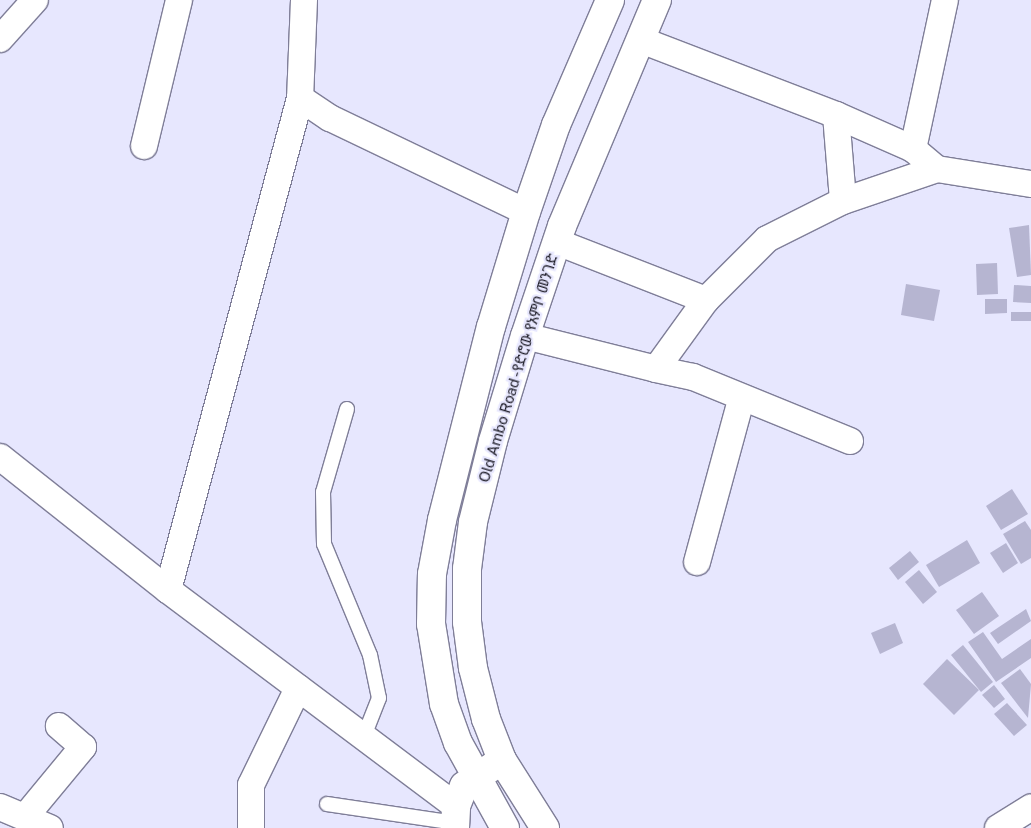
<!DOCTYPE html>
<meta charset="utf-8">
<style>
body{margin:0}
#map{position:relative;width:1031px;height:828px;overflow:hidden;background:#e7e7fe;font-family:"Public Sans","Noto Sans Ethiopic",sans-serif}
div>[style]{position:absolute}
.building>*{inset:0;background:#b6b5d1}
.roads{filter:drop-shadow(1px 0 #7f7e98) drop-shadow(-1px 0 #7f7e98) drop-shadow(0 1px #7f7e98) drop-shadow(0 -1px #7f7e98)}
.lane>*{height:14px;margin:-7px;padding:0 7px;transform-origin:7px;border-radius:7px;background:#fff}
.street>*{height:26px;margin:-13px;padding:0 13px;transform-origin:13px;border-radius:13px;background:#fff}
.secondary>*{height:28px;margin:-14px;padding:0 14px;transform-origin:14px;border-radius:14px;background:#fff}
.primary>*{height:28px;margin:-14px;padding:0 14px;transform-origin:14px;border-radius:14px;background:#fff}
span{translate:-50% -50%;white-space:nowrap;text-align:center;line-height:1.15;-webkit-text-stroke:4.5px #e7e7fe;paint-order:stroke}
.street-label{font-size:15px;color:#1e1d28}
</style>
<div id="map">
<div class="building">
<div style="clip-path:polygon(1029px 225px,1031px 275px,1017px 277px,1009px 228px)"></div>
<div style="clip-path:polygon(997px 263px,998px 294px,977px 295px,976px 264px)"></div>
<div style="clip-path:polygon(906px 284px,940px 290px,934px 321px,901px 315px)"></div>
<div style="clip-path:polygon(1014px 285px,1031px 286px,1031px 303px,1013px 302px)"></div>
<div style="clip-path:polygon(985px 299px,1007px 299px,1007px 313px,985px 314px)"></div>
<div style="clip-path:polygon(1011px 312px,1031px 312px,1031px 321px,1011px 321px)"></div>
<div style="clip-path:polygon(1012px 489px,1028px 514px,1001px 530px,986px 506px)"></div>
<div style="clip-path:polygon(1025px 521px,1031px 530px,1031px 558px,1021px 564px,1003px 534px)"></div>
<div style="clip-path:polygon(967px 540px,980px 563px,939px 587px,926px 565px)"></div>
<div style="clip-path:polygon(1006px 543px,1018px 563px,1003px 573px,990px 553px)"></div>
<div style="clip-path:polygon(910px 551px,919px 562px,898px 580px,889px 568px)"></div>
<div style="clip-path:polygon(919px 570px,937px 592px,923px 604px,905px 582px)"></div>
<div style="clip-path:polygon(982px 592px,999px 616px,974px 634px,956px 610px)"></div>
<div style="clip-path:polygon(1026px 609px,1031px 621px,998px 644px,990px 633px)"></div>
<div style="clip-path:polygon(895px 623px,903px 643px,880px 654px,871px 633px)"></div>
<div style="clip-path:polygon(983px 632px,1002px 659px,1031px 639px,1031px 658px,996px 682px,968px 642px)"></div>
<div style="clip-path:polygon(963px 645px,993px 682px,981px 692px,951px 655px)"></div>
<div style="clip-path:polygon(947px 659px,979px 690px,954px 715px,923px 684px)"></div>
<div style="clip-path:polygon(1020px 669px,1031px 684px,1028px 718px,1001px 683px)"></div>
<div style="clip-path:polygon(994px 685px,1005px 699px,994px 708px,982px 695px)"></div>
<div style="clip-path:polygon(1007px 703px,1027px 725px,1014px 736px,994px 714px)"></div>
</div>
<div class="roads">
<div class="lane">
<div style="left:347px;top:409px;width:86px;rotate:106.1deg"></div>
<div style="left:323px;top:492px;width:52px;rotate:88.9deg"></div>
<div style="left:324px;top:544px;width:120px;rotate:67.5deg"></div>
<div style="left:370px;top:655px;width:44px;rotate:78.2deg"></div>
<div style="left:379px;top:698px;width:41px;rotate:111.5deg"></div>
<div style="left:327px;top:804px;width:129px;rotate:8.4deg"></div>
</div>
<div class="street">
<div style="left:304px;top:0;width:98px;rotate:92.3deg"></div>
<div style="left:300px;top:98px;width:36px;rotate:34deg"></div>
<div style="left:330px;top:118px;width:217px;rotate:25.6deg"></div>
<div style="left:0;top:39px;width:52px;rotate:-48.1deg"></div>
<div style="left:641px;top:40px;width:209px;rotate:21deg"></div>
<div style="left:836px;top:115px;width:84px;rotate:23.8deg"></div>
<div style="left:913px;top:149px;width:31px;rotate:40deg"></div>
<div style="left:937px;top:169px;width:95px;rotate:9.1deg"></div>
<div style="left:836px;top:115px;width:86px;rotate:85.3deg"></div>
<div style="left:144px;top:146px;width:150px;rotate:-76.5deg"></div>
<div style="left:913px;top:149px;width:152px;rotate:-77.9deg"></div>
<div style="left:557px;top:242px;width:160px;rotate:21.3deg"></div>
<div style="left:525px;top:336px;width:135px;rotate:14.1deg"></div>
<div style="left:850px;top:441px;width:170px;rotate:-157.8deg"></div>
<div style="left:693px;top:377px;width:38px;rotate:-168deg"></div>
<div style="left:656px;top:369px;width:85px;rotate:-54.1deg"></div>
<div style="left:706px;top:300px;width:86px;rotate:-45deg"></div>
<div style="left:767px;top:239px;width:85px;rotate:-26.6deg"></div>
<div style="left:843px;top:201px;width:99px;rotate:-18.8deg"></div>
<div style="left:0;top:457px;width:214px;rotate:38.4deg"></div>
<div style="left:168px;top:590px;width:360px;rotate:36.9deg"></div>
<div style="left:697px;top:562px;width:168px;rotate:-74.8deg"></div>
<div style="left:168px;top:590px;width:509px;rotate:-74.98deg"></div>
<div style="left:0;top:807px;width:54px;rotate:22.8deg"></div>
<div style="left:25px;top:817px;width:91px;rotate:-50.4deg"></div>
<div style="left:83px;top:747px;width:32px;rotate:-139deg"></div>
<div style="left:251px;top:828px;width:43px;rotate:-90deg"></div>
<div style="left:251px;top:785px;width:108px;rotate:-64.1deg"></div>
<div style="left:998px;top:828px;width:39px;rotate:-32deg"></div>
</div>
<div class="secondary">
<div style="left:455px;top:828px;width:22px;rotate:-87deg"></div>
<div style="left:456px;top:806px;width:22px;rotate:-68deg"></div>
<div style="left:464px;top:786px;width:46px;rotate:-34.4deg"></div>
</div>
<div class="primary">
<div style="left:505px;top:828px;width:97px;rotate:-118.9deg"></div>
<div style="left:458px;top:743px;width:41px;rotate:-109.7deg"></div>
<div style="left:444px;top:704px;width:81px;rotate:-99.2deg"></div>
<div style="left:431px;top:624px;width:50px;rotate:-88.9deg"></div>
<div style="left:432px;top:574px;width:55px;rotate:-79.5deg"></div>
<div style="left:442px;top:520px;width:199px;rotate:-75.8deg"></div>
<div style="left:491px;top:327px;width:120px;rotate:-73.1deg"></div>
<div style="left:526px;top:212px;width:92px;rotate:-71deg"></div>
<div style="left:556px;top:125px;width:136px;rotate:-66.6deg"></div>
<div style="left:545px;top:828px;width:80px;rotate:-122.3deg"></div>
<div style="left:502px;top:760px;width:44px;rotate:-111.3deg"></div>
<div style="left:486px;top:719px;width:53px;rotate:-104.3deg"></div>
<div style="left:473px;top:668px;width:46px;rotate:-97.4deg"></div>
<div style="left:467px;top:622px;width:53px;rotate:-90deg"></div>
<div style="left:467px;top:569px;width:47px;rotate:-82.7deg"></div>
<div style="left:473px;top:522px;width:83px;rotate:-76.1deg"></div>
<div style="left:493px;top:441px;width:110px;rotate:-73.1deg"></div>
<div style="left:525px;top:336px;width:116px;rotate:-71.4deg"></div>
<div style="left:562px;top:226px;width:245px;rotate:-67.2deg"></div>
</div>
</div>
<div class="street-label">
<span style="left:518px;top:368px;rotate:-73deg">Old Ambo Road -የድሮው የአምቦ መንገድ</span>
</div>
</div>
